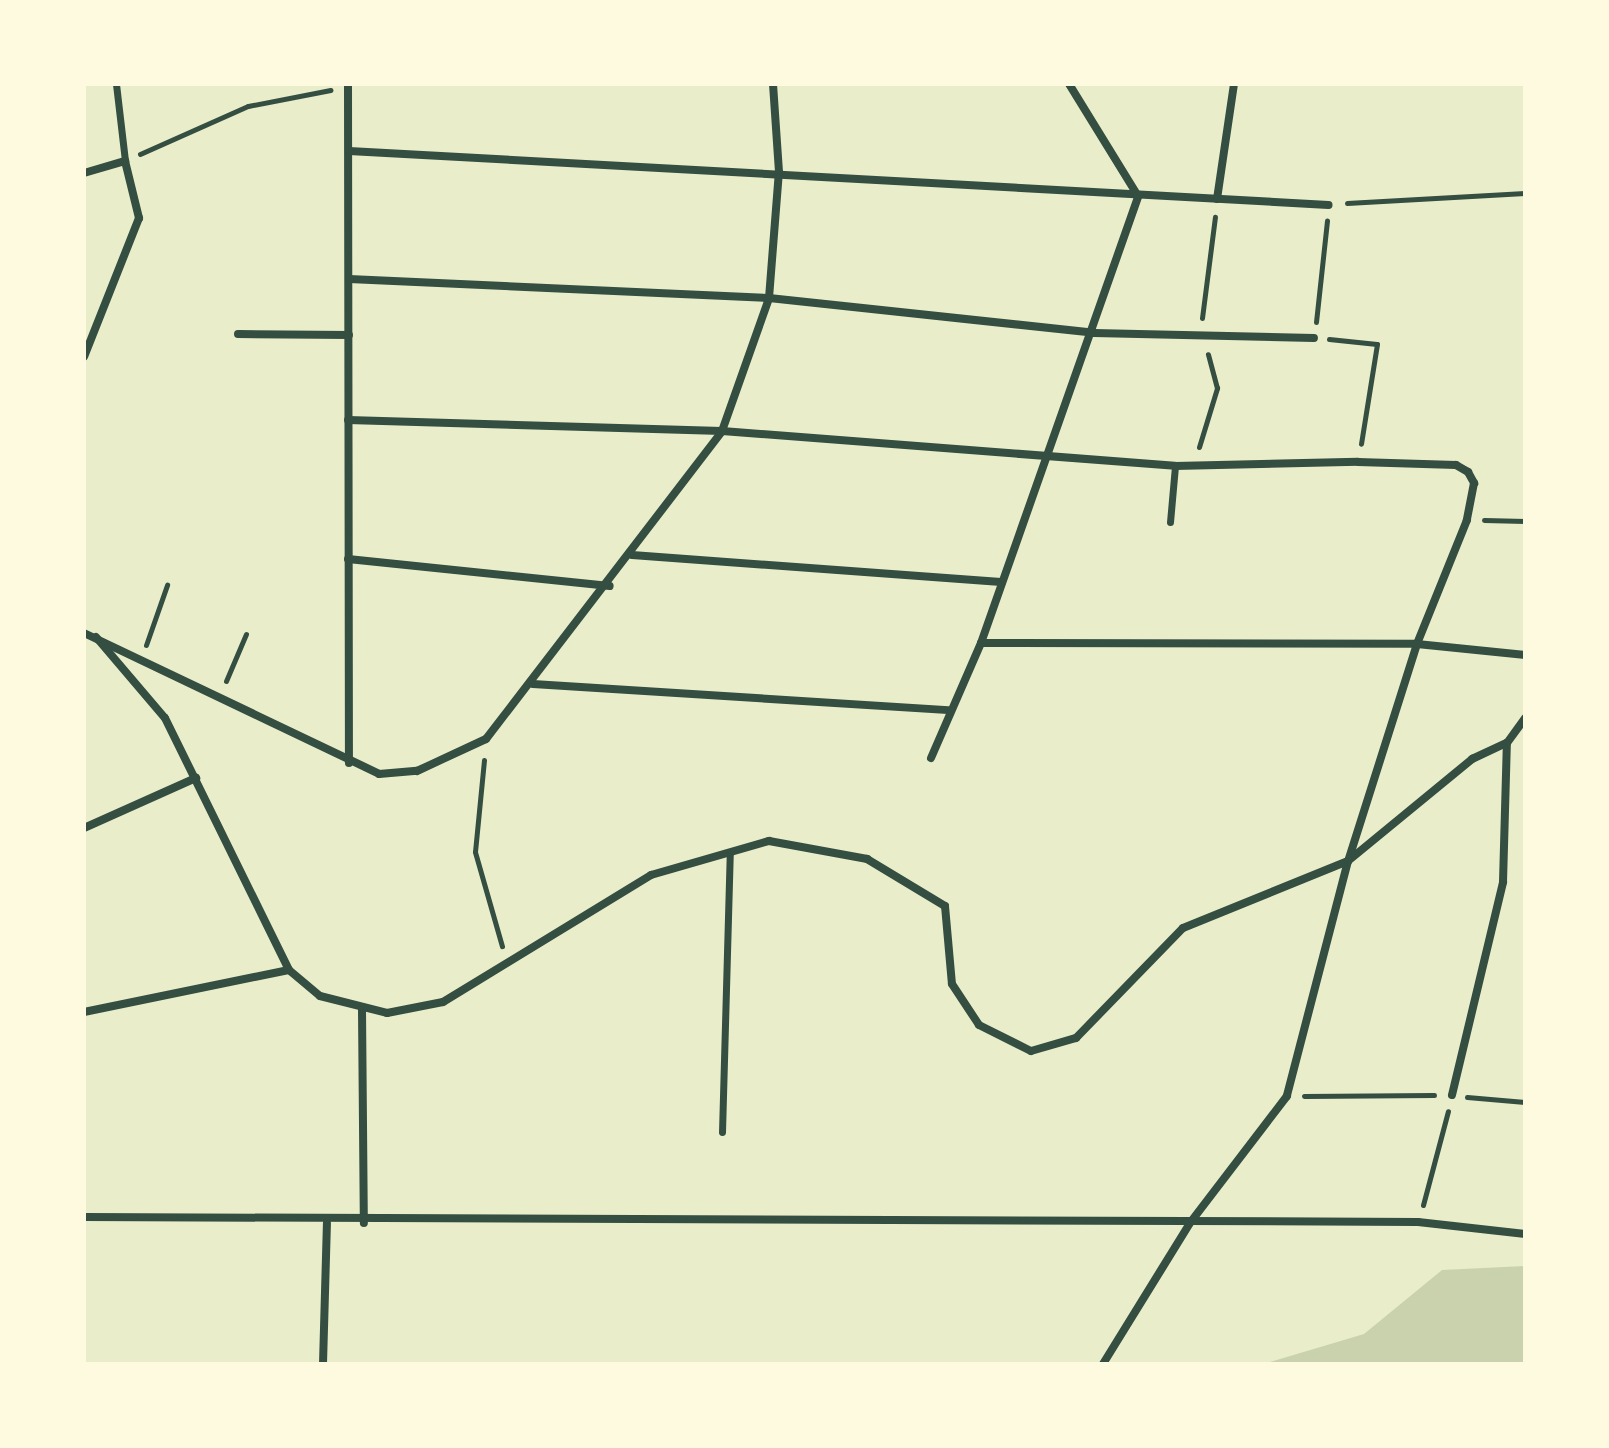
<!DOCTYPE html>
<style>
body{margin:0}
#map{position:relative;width:1609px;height:1448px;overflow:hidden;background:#e9edc9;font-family:"Work Sans",sans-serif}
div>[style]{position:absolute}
.green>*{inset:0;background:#cad2ad}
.path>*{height:5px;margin:-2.5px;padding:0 2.5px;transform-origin:2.5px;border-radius:2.5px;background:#344e41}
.pedestrian>*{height:7px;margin:-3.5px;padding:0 3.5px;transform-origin:3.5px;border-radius:3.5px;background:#344e41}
.minor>*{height:8px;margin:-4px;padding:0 4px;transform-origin:4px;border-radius:4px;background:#344e41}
span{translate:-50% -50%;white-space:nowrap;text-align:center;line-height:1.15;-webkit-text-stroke:7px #fefae0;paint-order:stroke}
.frame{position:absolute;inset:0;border:86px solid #fefae0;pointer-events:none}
</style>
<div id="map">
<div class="green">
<div style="clip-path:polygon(1525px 1266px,1525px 1364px,1263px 1364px,1364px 1334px,1442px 1270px)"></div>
</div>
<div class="path">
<div style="left:140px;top:154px;width:118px;rotate:-24deg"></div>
<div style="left:248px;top:106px;width:84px;rotate:-11deg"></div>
<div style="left:1347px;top:203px;width:178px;rotate:-3.2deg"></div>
<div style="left:1202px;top:318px;width:102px;rotate:-82.7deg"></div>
<div style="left:1316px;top:322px;width:102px;rotate:-83.8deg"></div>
<div style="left:1329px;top:339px;width:48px;rotate:5.9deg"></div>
<div style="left:1377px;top:344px;width:101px;rotate:99.1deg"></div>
<div style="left:1199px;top:447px;width:62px;rotate:-73deg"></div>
<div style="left:1217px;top:388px;width:35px;rotate:-105deg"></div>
<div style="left:1484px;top:520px;width:41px;rotate:1.4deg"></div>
<div style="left:146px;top:645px;width:64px;rotate:-70.7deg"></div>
<div style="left:226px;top:681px;width:51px;rotate:-66.9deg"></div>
<div style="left:484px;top:760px;width:92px;rotate:95.6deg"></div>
<div style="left:475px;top:852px;width:98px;rotate:74deg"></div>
<div style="left:1304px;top:1096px;width:130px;rotate:-0.4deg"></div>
<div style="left:1467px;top:1097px;width:58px;rotate:4.9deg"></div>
<div style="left:1423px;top:1205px;width:97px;rotate:-75.1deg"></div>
</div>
<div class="pedestrian">
<div style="left:116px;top:84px;width:78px;rotate:83.3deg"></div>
<div style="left:1170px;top:522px;width:56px;rotate:-84.9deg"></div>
<div style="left:722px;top:1132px;width:280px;rotate:-88.4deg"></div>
</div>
<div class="minor">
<div style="left:348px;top:84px;width:679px;rotate:89.92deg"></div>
<div style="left:349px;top:151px;width:981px;rotate:3.15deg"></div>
<div style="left:84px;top:173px;width:43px;rotate:-16.3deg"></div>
<div style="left:125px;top:161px;width:59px;rotate:76.2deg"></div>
<div style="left:139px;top:218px;width:149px;rotate:111.6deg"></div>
<div style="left:1217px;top:199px;width:116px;rotate:-81.6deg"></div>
<div style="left:349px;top:279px;width:420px;rotate:2.6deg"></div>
<div style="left:769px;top:298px;width:327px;rotate:6.1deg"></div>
<div style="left:1094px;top:333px;width:220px;rotate:1.3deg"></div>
<div style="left:238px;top:334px;width:111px;rotate:0.5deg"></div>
<div style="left:348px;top:420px;width:374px;rotate:1.7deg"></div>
<div style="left:722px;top:431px;width:454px;rotate:4.4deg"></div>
<div style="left:1175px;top:466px;width:183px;rotate:-1.3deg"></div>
<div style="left:1358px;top:462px;width:98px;rotate:1.8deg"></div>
<div style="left:1456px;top:465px;width:14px;rotate:30deg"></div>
<div style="left:1468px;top:472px;width:13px;rotate:61deg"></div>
<div style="left:1474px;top:483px;width:38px;rotate:101deg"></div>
<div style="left:1467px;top:520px;width:134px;rotate:112deg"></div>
<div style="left:1417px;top:644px;width:228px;rotate:107.6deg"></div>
<div style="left:1348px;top:861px;width:243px;rotate:104.6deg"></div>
<div style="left:1287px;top:1096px;width:160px;rotate:127.4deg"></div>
<div style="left:1190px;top:1223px;width:166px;rotate:121.7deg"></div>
<div style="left:632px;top:555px;width:370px;rotate:4.2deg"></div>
<div style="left:348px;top:559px;width:263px;rotate:5.9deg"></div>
<div style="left:84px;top:633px;width:327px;rotate:25.5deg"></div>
<div style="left:379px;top:774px;width:38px;rotate:-5deg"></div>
<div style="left:417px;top:771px;width:76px;rotate:-24.9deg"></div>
<div style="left:486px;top:739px;width:388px;rotate:-52.5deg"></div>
<div style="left:722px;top:431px;width:141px;rotate:-70.5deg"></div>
<div style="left:769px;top:298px;width:126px;rotate:-85.5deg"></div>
<div style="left:779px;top:172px;width:88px;rotate:-93.9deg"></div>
<div style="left:96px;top:637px;width:106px;rotate:49.6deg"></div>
<div style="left:165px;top:718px;width:281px;rotate:63.8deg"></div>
<div style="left:289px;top:970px;width:40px;rotate:40deg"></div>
<div style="left:320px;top:996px;width:69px;rotate:14.2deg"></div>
<div style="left:387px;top:1013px;width:57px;rotate:-11.1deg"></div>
<div style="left:443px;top:1002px;width:244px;rotate:-31.4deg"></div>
<div style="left:651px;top:875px;width:123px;rotate:-16.1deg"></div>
<div style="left:769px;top:841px;width:100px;rotate:10.4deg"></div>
<div style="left:867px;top:859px;width:91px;rotate:31.1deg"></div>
<div style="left:945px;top:906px;width:78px;rotate:84.9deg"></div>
<div style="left:952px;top:984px;width:49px;rotate:56.6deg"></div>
<div style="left:979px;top:1025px;width:58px;rotate:26.6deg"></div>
<div style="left:1031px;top:1051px;width:47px;rotate:-16.1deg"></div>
<div style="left:1076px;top:1038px;width:153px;rotate:-45.8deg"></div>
<div style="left:1183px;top:928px;width:178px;rotate:-22.1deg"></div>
<div style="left:1348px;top:861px;width:161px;rotate:-39.4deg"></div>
<div style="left:1472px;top:759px;width:38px;rotate:-25deg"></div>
<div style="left:1507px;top:743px;width:31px;rotate:-54deg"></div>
<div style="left:981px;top:643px;width:436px;rotate:0.1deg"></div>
<div style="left:1417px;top:644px;width:109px;rotate:5.8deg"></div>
<div style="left:533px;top:684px;width:416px;rotate:3.6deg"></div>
<div style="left:931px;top:758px;width:125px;rotate:-66.5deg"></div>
<div style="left:981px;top:643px;width:474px;rotate:-70.6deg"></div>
<div style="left:1138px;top:196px;width:132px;rotate:-121.6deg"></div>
<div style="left:84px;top:828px;width:123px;rotate:-24.1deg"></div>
<div style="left:362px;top:1010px;width:213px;rotate:89.5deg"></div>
<div style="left:84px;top:1012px;width:209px;rotate:-11.6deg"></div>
<div style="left:1452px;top:1095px;width:219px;rotate:-76.5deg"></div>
<div style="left:1503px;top:882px;width:139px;rotate:-88.4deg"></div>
<div style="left:84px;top:1217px;width:1334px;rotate:0.21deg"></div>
<div style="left:1418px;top:1222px;width:108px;rotate:6.4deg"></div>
<div style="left:323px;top:1364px;width:141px;rotate:-88.4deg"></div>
</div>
<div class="frame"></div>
</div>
